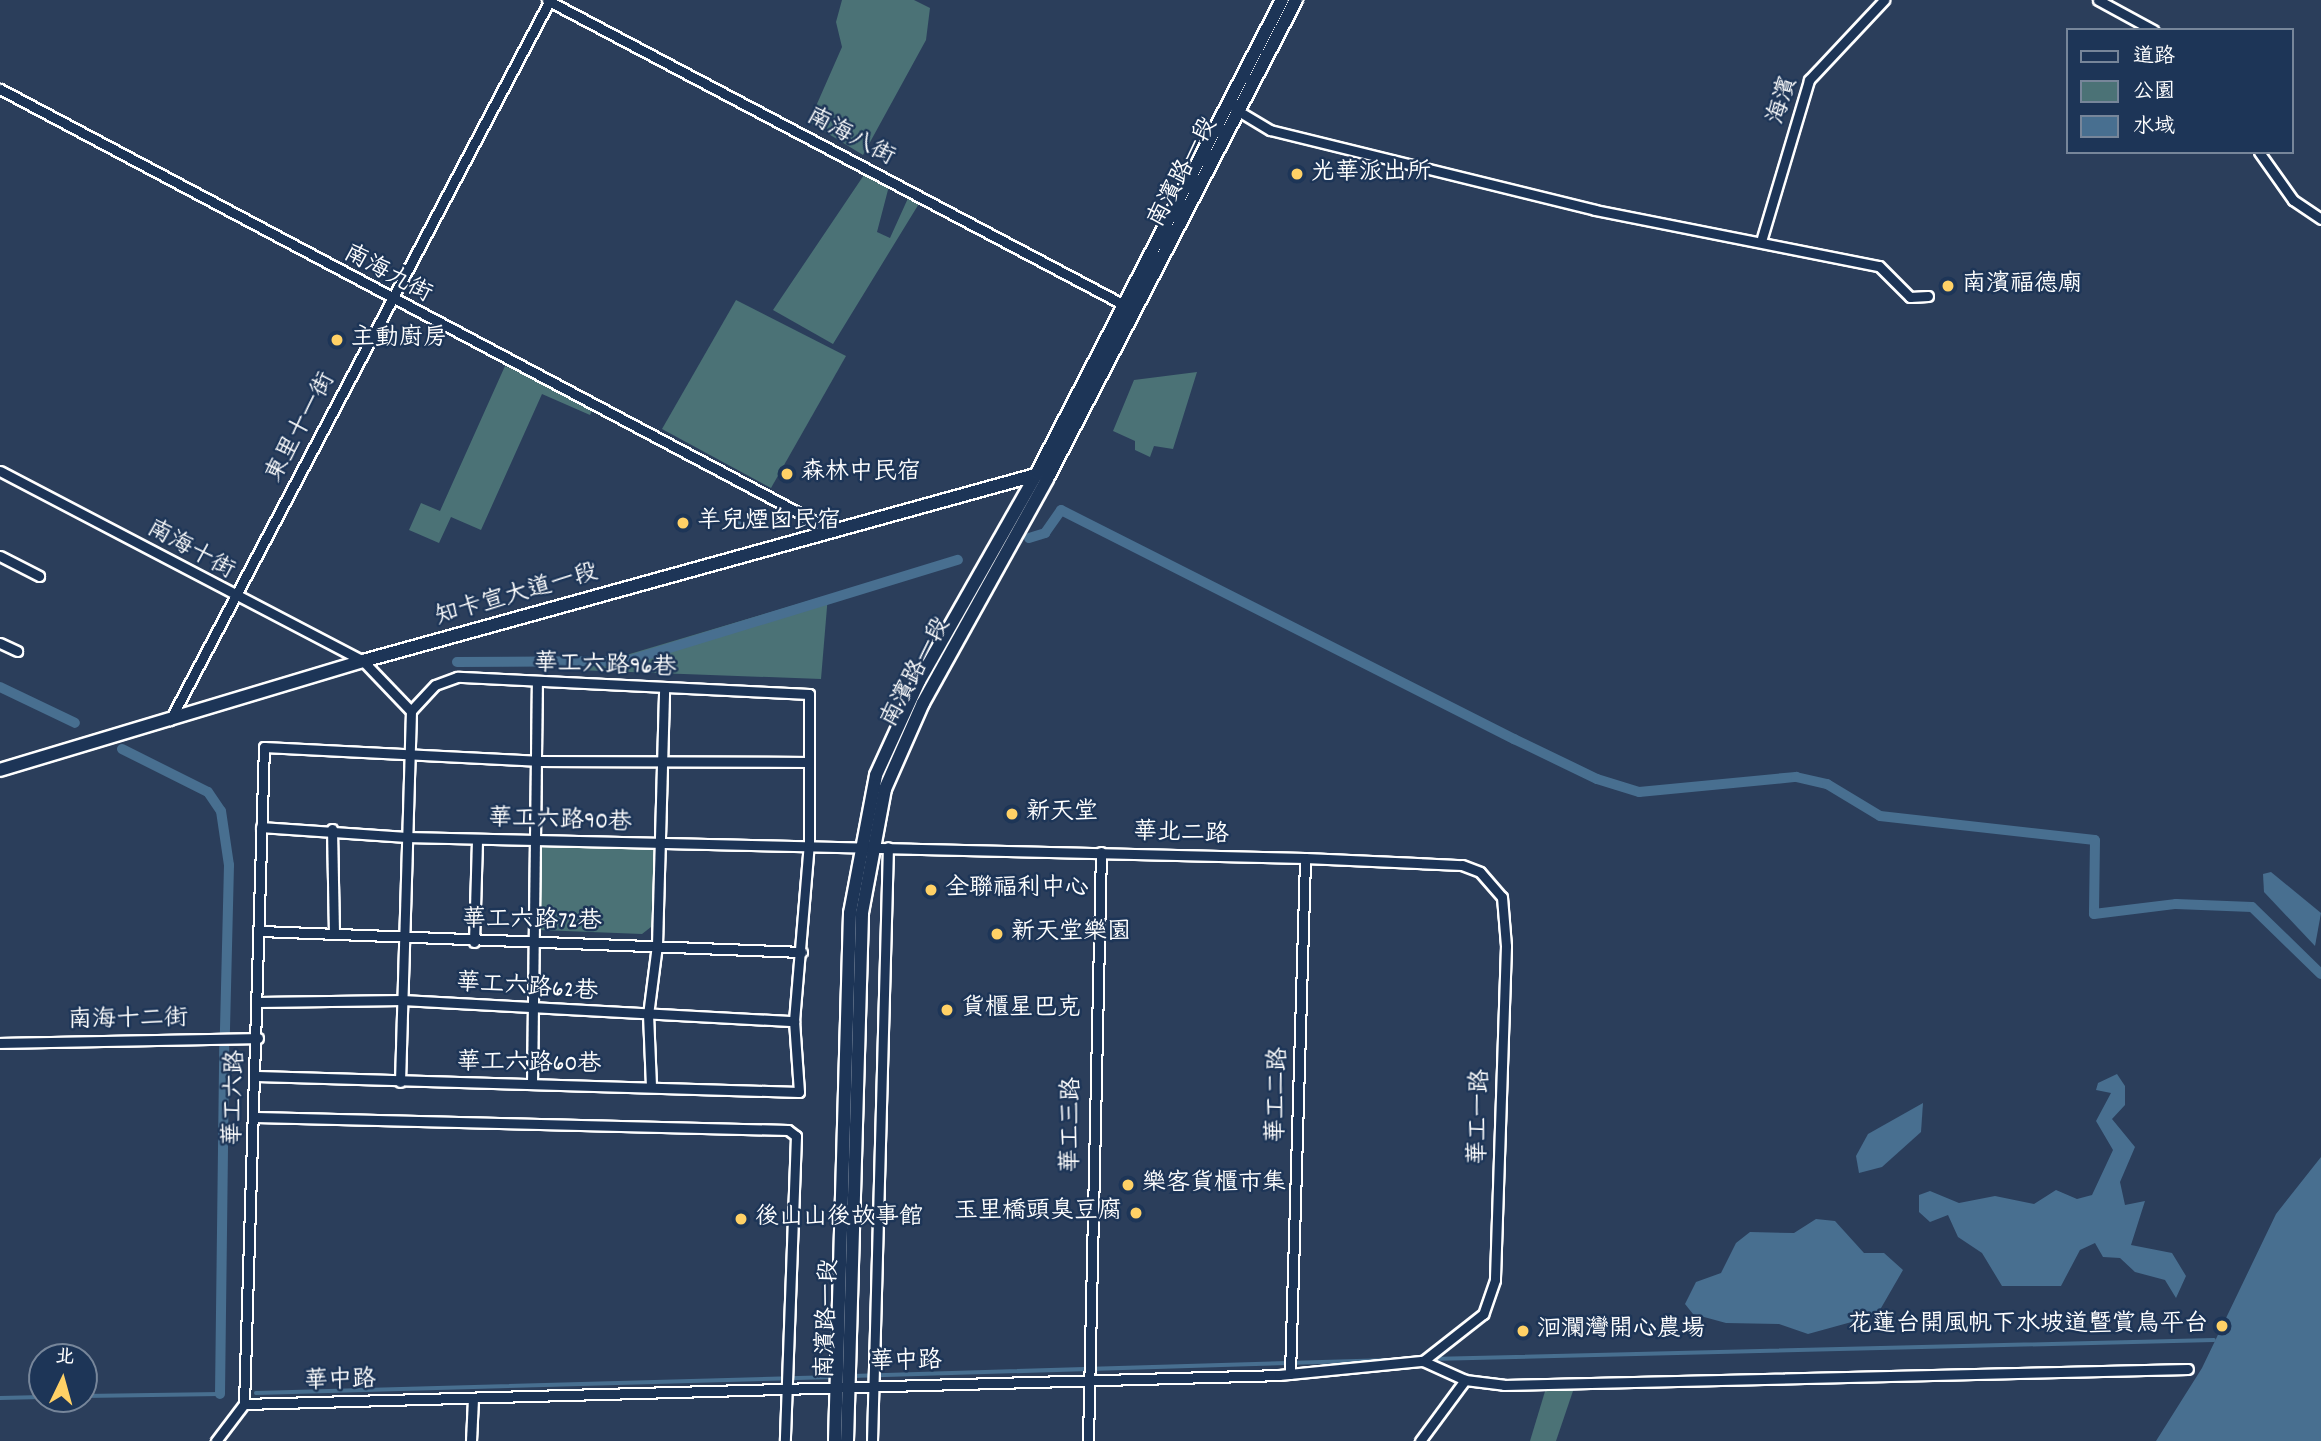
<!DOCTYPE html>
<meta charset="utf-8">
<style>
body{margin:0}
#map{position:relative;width:2321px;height:1441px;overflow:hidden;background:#2b3e5b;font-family:Dekko,"LXGW WenKai TC",sans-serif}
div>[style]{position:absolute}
.green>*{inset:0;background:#4b7276}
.water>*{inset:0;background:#486f90}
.stream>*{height:3.5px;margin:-1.75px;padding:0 1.75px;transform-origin:1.75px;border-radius:1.75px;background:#486f90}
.canal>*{height:10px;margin:-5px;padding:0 5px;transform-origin:5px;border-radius:5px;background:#486f90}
.roads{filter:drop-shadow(2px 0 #fff) drop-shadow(-2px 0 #fff) drop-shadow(0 2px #fff) drop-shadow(0 -2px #fff)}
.street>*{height:9px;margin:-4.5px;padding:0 4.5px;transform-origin:4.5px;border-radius:4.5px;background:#1d3557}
.secondary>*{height:12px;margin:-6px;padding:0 6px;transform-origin:6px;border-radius:6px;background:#1d3557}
.dots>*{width:19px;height:19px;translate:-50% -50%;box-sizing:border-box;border:4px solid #1d3557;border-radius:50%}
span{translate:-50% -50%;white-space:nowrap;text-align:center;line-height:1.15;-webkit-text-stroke:5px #1d3557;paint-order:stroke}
.street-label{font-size:24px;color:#fff}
.poi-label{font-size:24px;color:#fff}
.left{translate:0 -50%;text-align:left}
.right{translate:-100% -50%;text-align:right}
.legend{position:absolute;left:2066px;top:28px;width:228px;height:126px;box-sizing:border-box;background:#1d3557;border:2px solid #77869a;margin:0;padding:9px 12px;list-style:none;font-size:21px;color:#fff}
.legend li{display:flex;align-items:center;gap:14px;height:35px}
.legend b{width:35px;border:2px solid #77869a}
.north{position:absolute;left:28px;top:1343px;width:70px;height:70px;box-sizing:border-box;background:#1d3557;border:2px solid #77869a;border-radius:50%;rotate:5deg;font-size:19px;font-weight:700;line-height:28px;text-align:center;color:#fff}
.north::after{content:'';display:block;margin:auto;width:24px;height:32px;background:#ffd166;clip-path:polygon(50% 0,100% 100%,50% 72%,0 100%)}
</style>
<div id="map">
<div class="green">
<div style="clip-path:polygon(842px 0,914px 0,930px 8px,926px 40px,863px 155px,809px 122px,842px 47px,836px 22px)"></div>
<div style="clip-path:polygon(866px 172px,889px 186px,877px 232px,890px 238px,909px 196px,920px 202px,833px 344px,773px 310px)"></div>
<div style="clip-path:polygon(736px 300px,846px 356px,771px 488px,662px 429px)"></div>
<div style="clip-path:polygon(505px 366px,594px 406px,590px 415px,542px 394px,481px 530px,451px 517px,439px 543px,409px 530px,421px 503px,440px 511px)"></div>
<div style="clip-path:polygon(1197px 372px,1173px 449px,1154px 446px,1150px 457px,1135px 450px,1135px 441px,1113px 431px,1134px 380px)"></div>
<div style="clip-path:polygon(828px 595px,821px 679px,576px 670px)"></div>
<div style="clip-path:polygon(541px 843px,654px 847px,651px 927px,642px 934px,540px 930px)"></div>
<div style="clip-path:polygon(1546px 1388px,1574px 1388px,1556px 1441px,1530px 1441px)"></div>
</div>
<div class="water">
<div style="clip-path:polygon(731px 513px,739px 521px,763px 530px,725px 521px)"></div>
<div style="clip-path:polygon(2271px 872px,2321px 913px,2315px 946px,2264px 892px,2263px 874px)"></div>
<div style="clip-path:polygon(2117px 1074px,2125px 1086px,2125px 1105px,2112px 1119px,2135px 1147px,2120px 1182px,2125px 1205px,2145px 1201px,2131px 1245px,2172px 1253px,2186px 1276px,2176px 1298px,2165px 1280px,2135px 1272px,2120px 1258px,2103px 1257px,2095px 1243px,2080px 1250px,2061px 1286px,2002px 1286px,1982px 1253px,1958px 1237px,1948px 1215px,1930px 1222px,1919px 1212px,1919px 1195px,1930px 1191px,1959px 1203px,1995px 1196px,2034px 1204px,2056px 1190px,2077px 1199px,2092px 1195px,2113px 1150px,2096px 1121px,2111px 1093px,2096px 1090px,2098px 1083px)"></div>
<div style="clip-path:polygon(1923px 1103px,1921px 1132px,1882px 1167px,1859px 1173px,1856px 1156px,1868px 1134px)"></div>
<div style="clip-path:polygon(2321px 1157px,2321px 1441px,2156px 1441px,2202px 1368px,2276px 1214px)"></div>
<div style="clip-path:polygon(1816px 1219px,1835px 1221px,1864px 1253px,1884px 1253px,1903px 1270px,1877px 1315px,1808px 1334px,1779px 1324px,1726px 1323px,1693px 1314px,1685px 1304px,1696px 1282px,1721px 1273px,1736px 1243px,1750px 1232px,1794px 1233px)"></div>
</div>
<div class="stream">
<div style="left:1430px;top:1359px;width:784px;rotate:-1.39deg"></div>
<div style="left:852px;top:1376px;width:539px;rotate:-1.7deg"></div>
<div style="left:256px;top:1393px;width:578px;rotate:-1.59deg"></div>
<div style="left:84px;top:1396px;width:136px;rotate:-0.8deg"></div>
<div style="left:0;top:1398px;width:42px;rotate:-1.4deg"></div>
</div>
<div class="canal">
<div style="left:1029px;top:538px;width:17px;rotate:-17deg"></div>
<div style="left:1045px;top:533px;width:28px;rotate:-55deg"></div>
<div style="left:1061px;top:510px;width:508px;rotate:26.82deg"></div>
<div style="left:1514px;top:739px;width:92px;rotate:25.7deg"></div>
<div style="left:1597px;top:779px;width:44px;rotate:17.2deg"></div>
<div style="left:1639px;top:792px;width:158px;rotate:-5.5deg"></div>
<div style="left:1796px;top:777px;width:32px;rotate:13deg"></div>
<div style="left:1827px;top:784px;width:62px;rotate:31.1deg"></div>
<div style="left:1880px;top:816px;width:216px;rotate:6.4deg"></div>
<div style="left:2095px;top:840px;width:74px;rotate:90.8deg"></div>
<div style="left:2094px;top:914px;width:83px;rotate:-7deg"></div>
<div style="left:2176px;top:904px;width:76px;rotate:2.3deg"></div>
<div style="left:2252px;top:907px;width:96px;rotate:44.2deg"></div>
<div style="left:457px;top:662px;width:170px;rotate:-0.3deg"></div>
<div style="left:627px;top:661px;width:346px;rotate:-17deg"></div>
<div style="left:0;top:687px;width:83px;rotate:25.6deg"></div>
<div style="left:122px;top:749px;width:96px;rotate:26.6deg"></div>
<div style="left:208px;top:792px;width:23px;rotate:56deg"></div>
<div style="left:221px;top:811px;width:55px;rotate:81.6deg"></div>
<div style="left:229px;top:865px;width:169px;rotate:91.4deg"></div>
<div style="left:220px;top:1394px;width:347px;rotate:-89.3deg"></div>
</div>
<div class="roads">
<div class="street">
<div style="left:547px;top:0;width:657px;rotate:27.85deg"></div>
<div style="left:2098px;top:0;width:63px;rotate:28.6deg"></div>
<div style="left:0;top:89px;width:941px;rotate:27.95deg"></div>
<div style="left:1235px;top:109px;width:41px;rotate:31deg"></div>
<div style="left:1270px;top:130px;width:335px;rotate:13.8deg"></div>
<div style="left:1595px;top:210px;width:289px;rotate:11.2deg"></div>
<div style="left:1879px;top:266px;width:44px;rotate:45deg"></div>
<div style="left:1910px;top:297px;width:18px;rotate:-3deg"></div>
<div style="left:2259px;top:152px;width:59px;rotate:54.7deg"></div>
<div style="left:2293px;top:200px;width:34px;rotate:34deg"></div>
<div style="left:1762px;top:238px;width:165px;rotate:-73.4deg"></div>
<div style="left:1809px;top:80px;width:110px;rotate:-46.8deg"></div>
<div style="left:0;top:471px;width:410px;rotate:27.6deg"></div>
<div style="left:363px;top:661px;width:69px;rotate:46.2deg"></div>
<div style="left:411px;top:711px;width:371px;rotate:91.7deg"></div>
<div style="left:0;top:556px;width:44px;rotate:27.1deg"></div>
<div style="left:0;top:643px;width:19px;rotate:25deg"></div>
<div style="left:170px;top:720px;width:814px;rotate:-62.18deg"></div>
<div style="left:261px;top:827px;width:145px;rotate:3.9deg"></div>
<div style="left:406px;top:837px;width:899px;rotate:1.34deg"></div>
<div style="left:1305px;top:858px;width:157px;rotate:2.6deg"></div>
<div style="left:1462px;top:865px;width:19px;rotate:21deg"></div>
<div style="left:1480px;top:872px;width:33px;rotate:49deg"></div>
<div style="left:1502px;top:897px;width:49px;rotate:85.3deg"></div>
<div style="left:1506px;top:946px;width:334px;rotate:91.9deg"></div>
<div style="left:1495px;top:1280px;width:36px;rotate:109deg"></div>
<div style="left:1483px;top:1314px;width:76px;rotate:141.9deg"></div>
<div style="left:332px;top:829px;width:104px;rotate:88.9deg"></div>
<div style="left:260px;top:931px;width:542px;rotate:2.22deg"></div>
<div style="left:474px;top:942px;width:103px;rotate:-88.3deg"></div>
<div style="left:258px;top:1002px;width:144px;rotate:-0.8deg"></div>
<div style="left:402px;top:1000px;width:393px;rotate:3.1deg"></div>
<div style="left:0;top:1043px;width:258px;rotate:-1.1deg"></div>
<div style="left:257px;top:1076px;width:542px;rotate:1.69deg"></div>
<div style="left:799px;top:1092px;width:71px;rotate:-94deg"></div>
<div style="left:794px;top:1021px;width:179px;rotate:-85.2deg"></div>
<div style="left:809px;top:843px;width:149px;rotate:-90deg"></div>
<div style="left:809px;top:694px;width:352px;rotate:-177.2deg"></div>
<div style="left:457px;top:677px;width:23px;rotate:160deg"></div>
<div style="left:435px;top:685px;width:35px;rotate:133deg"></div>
<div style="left:532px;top:1084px;width:399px;rotate:-89.3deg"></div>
<div style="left:651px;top:1086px;width:71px;rotate:-92.4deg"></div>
<div style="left:648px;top:1015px;width:71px;rotate:-82.7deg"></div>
<div style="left:657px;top:945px;width:256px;rotate:-88.4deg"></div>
<div style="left:256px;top:1117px;width:532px;rotate:1.4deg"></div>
<div style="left:788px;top:1130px;width:10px;rotate:37deg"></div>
<div style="left:796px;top:1136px;width:305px;rotate:92.1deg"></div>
<div style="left:1290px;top:1374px;width:516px;rotate:-88.33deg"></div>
<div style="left:244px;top:1404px;width:1035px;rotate:-1.6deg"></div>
<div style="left:1279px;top:1375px;width:145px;rotate:-5.6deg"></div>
<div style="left:1423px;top:1361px;width:46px;rotate:24.3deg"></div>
<div style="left:1465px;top:1380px;width:39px;rotate:7deg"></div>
<div style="left:1504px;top:1385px;width:684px;rotate:-1.34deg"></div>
<div style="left:216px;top:1441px;width:46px;rotate:-52.9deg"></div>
<div style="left:244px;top:1404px;width:657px;rotate:-88.26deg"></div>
<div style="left:264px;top:747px;width:273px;rotate:2.9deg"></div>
<div style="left:537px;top:761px;width:272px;rotate:0.2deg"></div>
<div style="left:471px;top:1441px;width:42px;rotate:-87.3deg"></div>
<div style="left:872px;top:1441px;width:594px;rotate:-88.46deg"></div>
<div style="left:1088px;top:1441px;width:589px;rotate:-88.74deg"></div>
<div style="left:1420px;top:1441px;width:76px;rotate:-53.6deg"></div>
</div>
<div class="secondary">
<div style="left:0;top:770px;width:379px;rotate:-16.7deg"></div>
<div style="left:363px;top:661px;width:701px;rotate:-15.46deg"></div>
<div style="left:835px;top:1441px;width:528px;rotate:-88.37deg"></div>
<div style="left:850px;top:913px;width:140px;rotate:-79.3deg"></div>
<div style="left:876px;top:775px;width:103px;rotate:-65.4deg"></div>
<div style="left:919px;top:681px;width:239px;rotate:-60.4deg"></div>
<div style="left:1037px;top:473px;width:533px;rotate:-62.62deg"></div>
<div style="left:847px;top:1441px;width:528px;rotate:-88.37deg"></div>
<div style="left:862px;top:913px;width:126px;rotate:-79.5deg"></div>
<div style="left:885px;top:789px;width:94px;rotate:-66.2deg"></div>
<div style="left:923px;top:703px;width:256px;rotate:-61deg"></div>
<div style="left:1047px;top:479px;width:540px;rotate:-62.53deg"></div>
</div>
</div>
<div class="dots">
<div style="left:1297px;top:174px;background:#ffd166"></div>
<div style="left:1948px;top:286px;background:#ffd166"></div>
<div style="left:337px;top:340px;background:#ffd166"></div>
<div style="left:787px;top:474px;background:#ffd166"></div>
<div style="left:683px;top:523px;background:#ffd166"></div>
<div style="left:1012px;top:814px;background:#ffd166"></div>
<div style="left:931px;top:890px;background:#ffd166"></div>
<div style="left:997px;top:934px;background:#ffd166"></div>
<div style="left:947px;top:1010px;background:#ffd166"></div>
<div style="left:1128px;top:1185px;background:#ffd166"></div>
<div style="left:1136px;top:1213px;background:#ffd166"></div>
<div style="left:741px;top:1219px;background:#ffd166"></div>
<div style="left:2222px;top:1326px;background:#ffd166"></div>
<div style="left:1523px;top:1331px;background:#ffd166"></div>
</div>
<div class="street-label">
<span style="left:1784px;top:101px;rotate:-72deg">海濱</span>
<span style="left:850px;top:138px;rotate:28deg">南海八街</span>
<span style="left:1184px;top:173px;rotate:-62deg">南濱路一段</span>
<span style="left:387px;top:275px;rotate:28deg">南海九街</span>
<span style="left:302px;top:428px;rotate:-62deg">東里十一街</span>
<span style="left:190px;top:551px;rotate:29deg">南海十街</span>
<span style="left:517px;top:596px;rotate:-16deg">知卡宣大道一段</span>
<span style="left:605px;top:667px;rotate:2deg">華工六路96巷</span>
<span style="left:917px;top:673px;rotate:-62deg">南濱路一段</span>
<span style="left:560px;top:822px;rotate:2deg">華工六路90巷</span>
<span style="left:1181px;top:835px;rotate:2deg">華北二路</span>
<span style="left:532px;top:922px;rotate:1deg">華工六路72巷</span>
<span style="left:527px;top:989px;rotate:4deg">華工六路62巷</span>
<span style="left:128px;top:1021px;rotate:-1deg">南海十二街</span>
<span style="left:529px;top:1065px;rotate:1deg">華工六路60巷</span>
<span style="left:1279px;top:1095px;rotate:-88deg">華工二路</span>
<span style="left:236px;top:1098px;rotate:-88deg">華工六路</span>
<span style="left:1481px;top:1117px;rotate:-88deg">華工一路</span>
<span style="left:1073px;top:1125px;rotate:-89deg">華工三路</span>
<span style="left:829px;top:1319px;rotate:-88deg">南濱路一段</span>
<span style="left:906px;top:1363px;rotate:-1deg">華中路</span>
<span style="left:340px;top:1382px;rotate:-1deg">華中路</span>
</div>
<div class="poi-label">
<span class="left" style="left:1311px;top:174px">光華派出所</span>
<span class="left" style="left:1962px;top:286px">南濱福德廟</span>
<span class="left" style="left:351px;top:340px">主動廚房</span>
<span class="left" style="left:801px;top:474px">森林中民宿</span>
<span class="left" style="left:697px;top:523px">羊兒煙囪民宿</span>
<span class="left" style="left:1026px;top:814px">新天堂</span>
<span class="left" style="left:945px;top:890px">全聯福利中心</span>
<span class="left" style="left:1011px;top:934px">新天堂樂園</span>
<span class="left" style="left:961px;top:1010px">貨櫃星巴克</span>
<span class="left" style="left:1142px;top:1185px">樂客貨櫃市集</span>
<span class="right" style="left:1122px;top:1213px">玉里橋頭臭豆腐</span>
<span class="left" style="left:755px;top:1219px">後山山後故事館</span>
<span class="right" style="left:2208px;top:1326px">花蓮台開風帆下水坡道暨賞鳥平台</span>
<span class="left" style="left:1537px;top:1331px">洄瀾灣開心農場</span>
</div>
<ul class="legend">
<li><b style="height:9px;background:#1d3557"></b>道路</li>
<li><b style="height:19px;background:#4b7276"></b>公園</li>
<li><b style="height:19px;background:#486f90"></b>水域</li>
</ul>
<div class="north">北</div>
</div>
